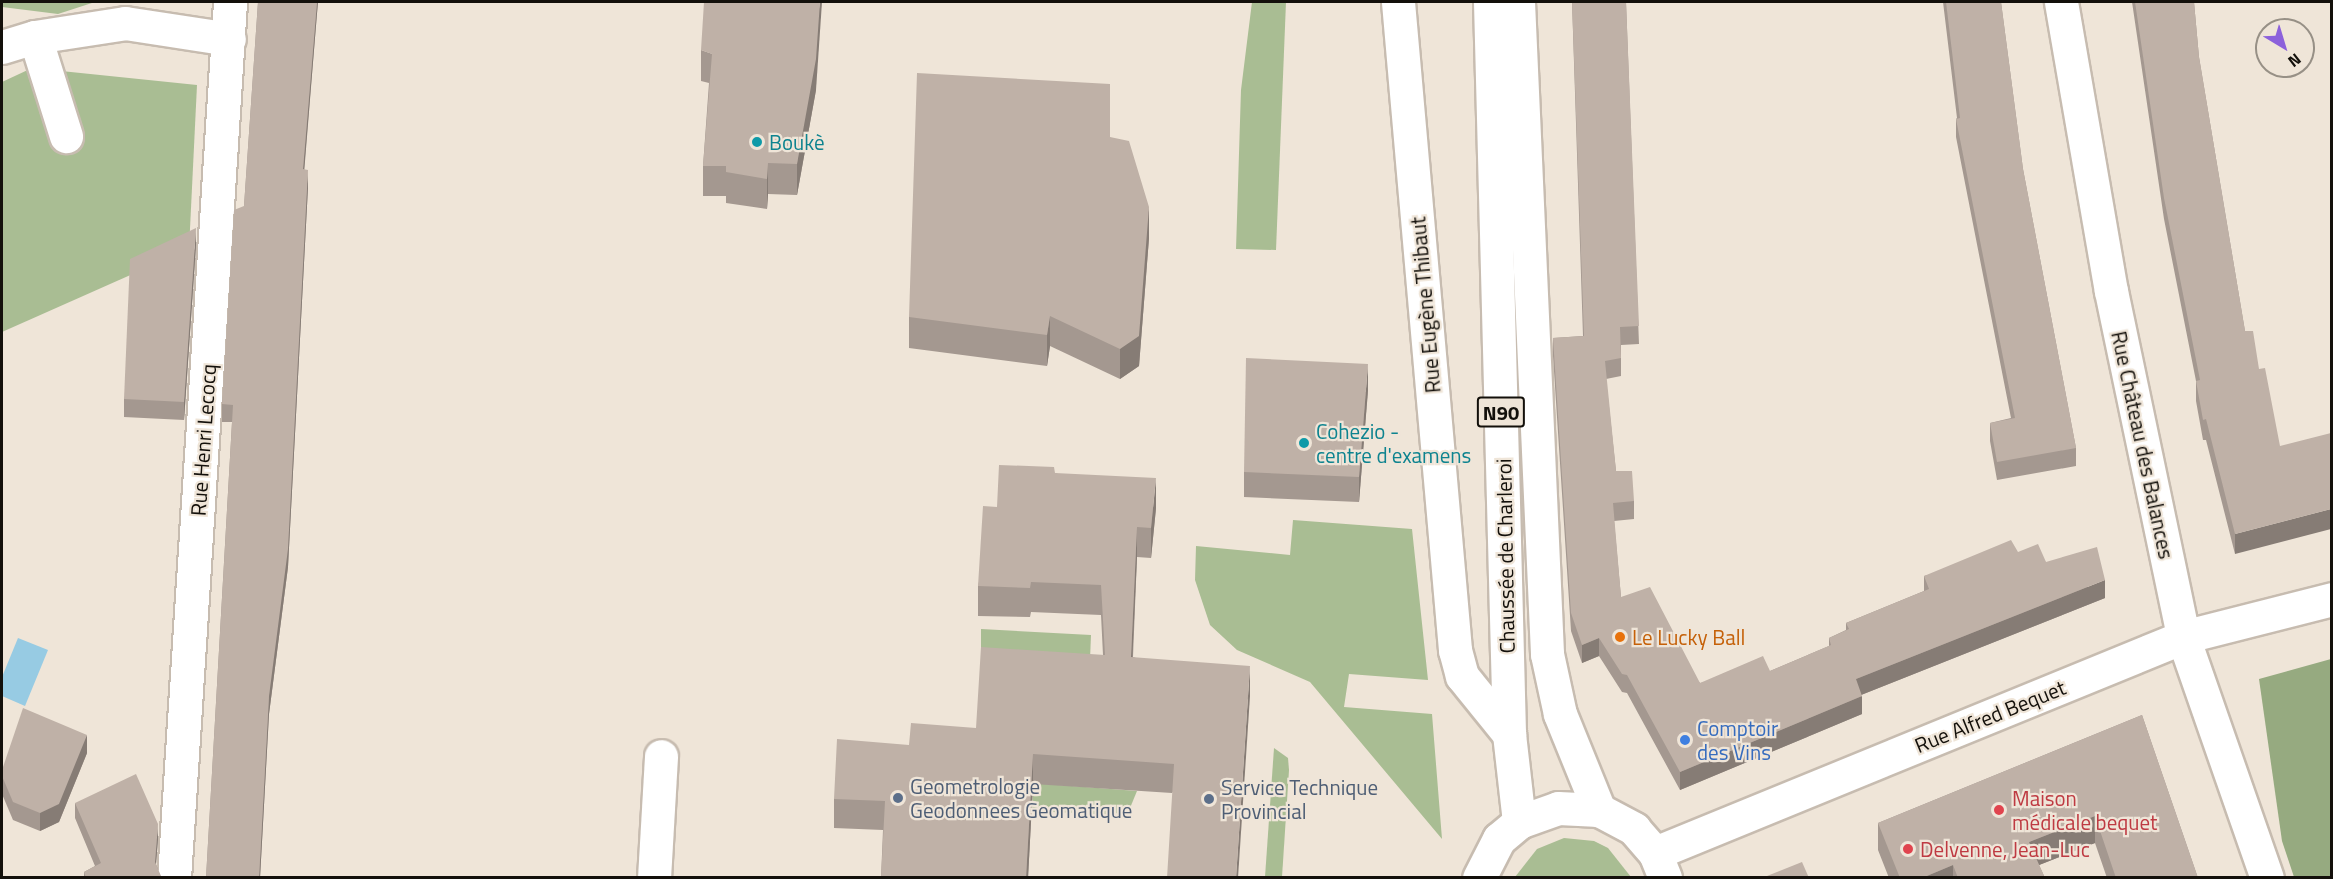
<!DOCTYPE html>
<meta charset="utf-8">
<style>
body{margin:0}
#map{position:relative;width:2333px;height:879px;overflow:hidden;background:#efe5d8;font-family:"Titillium Web",sans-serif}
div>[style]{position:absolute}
.green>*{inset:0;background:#a9bd93}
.forest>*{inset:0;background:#96aa80}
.water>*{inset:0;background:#97cbe3}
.roads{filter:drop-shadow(2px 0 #c7bcb0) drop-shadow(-2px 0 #c7bcb0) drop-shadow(0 2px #c7bcb0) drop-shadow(0 -2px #c7bcb0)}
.minor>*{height:33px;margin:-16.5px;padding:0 16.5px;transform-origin:16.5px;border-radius:16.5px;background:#fff}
.major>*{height:33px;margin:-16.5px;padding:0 16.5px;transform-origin:16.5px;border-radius:16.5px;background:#fff}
.wall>*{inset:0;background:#a49890}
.shaded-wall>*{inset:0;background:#867c75}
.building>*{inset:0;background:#bfb1a7}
.dots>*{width:16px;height:16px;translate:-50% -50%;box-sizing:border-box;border:3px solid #efe5d8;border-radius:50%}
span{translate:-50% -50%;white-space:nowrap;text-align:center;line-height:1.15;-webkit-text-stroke:4.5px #efe5d8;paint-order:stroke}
.shield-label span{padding:2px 4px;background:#efe5d8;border:2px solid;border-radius:4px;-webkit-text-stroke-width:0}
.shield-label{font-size:20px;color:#13100b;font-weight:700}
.culture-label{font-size:21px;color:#0d838f}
.left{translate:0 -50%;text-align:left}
.street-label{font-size:21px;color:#13100b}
.food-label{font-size:21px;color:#c56008}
.shop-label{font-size:21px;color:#366cbe}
.service-label{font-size:21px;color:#4e5e75}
.health-label{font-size:21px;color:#be3a42}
.frame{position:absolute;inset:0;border:3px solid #13100b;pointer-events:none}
.north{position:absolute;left:2255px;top:18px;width:60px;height:60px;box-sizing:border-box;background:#efe5d8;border:2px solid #979086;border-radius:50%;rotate:142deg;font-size:16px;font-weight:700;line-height:24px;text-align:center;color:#13100b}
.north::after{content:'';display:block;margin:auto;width:21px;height:27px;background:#8c61db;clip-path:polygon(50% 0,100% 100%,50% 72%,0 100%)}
</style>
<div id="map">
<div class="green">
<div style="clip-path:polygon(2px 2px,95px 2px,58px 14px,2px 7px)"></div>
<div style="clip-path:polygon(1252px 2px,1286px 2px,1276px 250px,1236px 249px,1241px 90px)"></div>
<div style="clip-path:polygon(32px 68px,197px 85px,189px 249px,2px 332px,2px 82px)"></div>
<div style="clip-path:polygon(1293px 520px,1412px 529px,1428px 680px,1349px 674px,1344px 707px,1432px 714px,1442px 839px,1310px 682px,1237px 650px,1210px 625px,1195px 580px,1196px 546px,1290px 555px)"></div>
<div style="clip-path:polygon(981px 629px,1091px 635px,1089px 684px,981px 677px)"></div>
<div style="clip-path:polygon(1274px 748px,1288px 758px,1289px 770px,1282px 877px,1265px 877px)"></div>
<div style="clip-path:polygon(1033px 783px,1137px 791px,1130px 808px,1112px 815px,1032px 811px)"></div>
<div style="clip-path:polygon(1564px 838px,1594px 841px,1608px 848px,1631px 877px,1515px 877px,1537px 849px)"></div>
</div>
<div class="forest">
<div style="clip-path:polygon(2331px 659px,2331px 877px,2294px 877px,2282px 841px,2259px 679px)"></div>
</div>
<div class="water">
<div style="clip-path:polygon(18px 638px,48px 650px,25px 706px,2px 696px,2px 677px)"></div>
</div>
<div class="roads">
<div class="minor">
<div style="left:1398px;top:2px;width:651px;rotate:84.97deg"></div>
<div style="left:1455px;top:650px;width:27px;rotate:75deg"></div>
<div style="left:1462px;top:676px;width:75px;rotate:51deg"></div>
<div style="left:2061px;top:2px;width:293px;rotate:80.2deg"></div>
<div style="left:2111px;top:291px;width:353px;rotate:78.2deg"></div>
<div style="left:2183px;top:637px;width:255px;rotate:70.8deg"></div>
<div style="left:35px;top:37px;width:104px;rotate:72.6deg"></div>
<div style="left:2px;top:47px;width:34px;rotate:-17deg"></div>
<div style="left:35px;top:37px;width:91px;rotate:-8.8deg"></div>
<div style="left:125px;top:23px;width:105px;rotate:8.7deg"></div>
<div style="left:1655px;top:853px;width:570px;rotate:-22.25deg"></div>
<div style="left:2183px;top:637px;width:154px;rotate:-14.3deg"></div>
<div style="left:174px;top:878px;width:878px;rotate:-86.34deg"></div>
<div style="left:654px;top:878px;width:122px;rotate:-86.7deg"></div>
</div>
<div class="major">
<div style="left:1490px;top:2px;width:732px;rotate:88.51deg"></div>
<div style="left:1509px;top:734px;width:89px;rotate:83.5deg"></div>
<div style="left:1518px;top:2px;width:653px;rotate:87.45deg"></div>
<div style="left:1547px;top:654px;width:61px;rotate:77.8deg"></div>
<div style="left:1560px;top:714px;width:104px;rotate:67.9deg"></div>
<div style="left:1479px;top:878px;width:44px;rotate:-62.9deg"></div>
<div style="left:1499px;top:839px;width:26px;rotate:-40deg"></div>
<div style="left:1519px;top:822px;width:41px;rotate:-19.7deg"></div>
<div style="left:1558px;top:808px;width:41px;rotate:2.8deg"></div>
<div style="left:1599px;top:810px;width:40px;rotate:28deg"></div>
<div style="left:1634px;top:829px;width:32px;rotate:49deg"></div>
<div style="left:1655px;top:853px;width:27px;rotate:68deg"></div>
</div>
</div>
<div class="wall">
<div style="clip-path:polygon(258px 2px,318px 2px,304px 169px,308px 187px,288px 567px,269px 714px,260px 878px,206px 878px,232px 422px,222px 422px,222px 404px,244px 206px)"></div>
<div style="clip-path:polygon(1572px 2px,1626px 2px,1639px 344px,1621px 345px,1621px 376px,1606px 379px,1616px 471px,1634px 501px,1634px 519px,1614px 521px,1621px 597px,1700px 683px,1770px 671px,1829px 646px,1829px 638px,1846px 630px,1846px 623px,1924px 591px,1924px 576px,2018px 552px,2046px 562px,2105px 598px,1861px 695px,1862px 714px,1680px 790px,1627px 693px,1622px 692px,1599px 656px,1582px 663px,1571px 631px,1553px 356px,1553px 338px,1583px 336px)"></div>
<div style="clip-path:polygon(1943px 2px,2001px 2px,2023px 169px,2076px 448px,2076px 466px,1997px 480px,1990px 441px,1990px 423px,2011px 418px,1956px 137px,1956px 119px,1957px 118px)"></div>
<div style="clip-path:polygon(2132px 2px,2194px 2px,2199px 57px,2245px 331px,2235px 554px,2206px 440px,2203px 440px,2196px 401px,2196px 381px,2164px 219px)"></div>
<div style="clip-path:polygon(701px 50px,816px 90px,797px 195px,768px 194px,767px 209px,726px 203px,726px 196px,703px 196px,703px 166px,709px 83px,701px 81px)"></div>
<div style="clip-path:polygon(1110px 137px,1149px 238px,1139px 366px,1120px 379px,1050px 346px,1047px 366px,909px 348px,909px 317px)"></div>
<div style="clip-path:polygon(196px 246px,184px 420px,124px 417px,124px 399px)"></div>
<div style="clip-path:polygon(1368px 390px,1359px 502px,1244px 497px,1244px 472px)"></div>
<div style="clip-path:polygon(1055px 473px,1156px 508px,1151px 558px,1137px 557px,1133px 657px,1250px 696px,1172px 793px,1033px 784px,1028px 878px,881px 878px,883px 830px,834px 828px,834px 799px,909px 745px,976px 728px,1103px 655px,1101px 615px,1031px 612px,1030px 617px,978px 616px,978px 586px,997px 507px)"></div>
<div style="clip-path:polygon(2142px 715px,2198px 878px,2107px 878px,2095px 843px,2039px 865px,2045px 878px,1889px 878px,1878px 850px,1878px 823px)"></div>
<div style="clip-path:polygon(87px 753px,59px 822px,40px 831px,13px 820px,2px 794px,2px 770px)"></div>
<div style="clip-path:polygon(75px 803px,158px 839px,156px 864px,161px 878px,84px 878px,84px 872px,95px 866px,75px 818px)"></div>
</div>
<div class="shaded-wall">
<div style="clip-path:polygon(317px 2px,318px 2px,317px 13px,303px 186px,303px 169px)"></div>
<div style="clip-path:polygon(820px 2px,822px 2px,816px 90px,797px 195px,797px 164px)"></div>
<div style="clip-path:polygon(768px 163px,768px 194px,767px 209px,767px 179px)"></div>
<div style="clip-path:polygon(308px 170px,308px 187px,288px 567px,269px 714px,260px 878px,259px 878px,269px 696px)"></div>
<div style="clip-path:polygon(1149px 207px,1149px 238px,1139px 366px,1120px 379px,1120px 349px)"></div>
<div style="clip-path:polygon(196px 228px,196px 246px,184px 420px,184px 402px)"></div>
<div style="clip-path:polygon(1050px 316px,1050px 346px,1047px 366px,1047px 335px)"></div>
<div style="clip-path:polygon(1368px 364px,1368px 390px,1359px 502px,1359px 477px)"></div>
<div style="clip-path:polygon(1156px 478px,1156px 508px,1151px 558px,1151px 528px)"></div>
<div style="clip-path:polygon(2331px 509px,2331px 529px,2235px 554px,2235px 534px)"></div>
<div style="clip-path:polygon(1137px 527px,1137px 557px,1131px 686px,1131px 657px)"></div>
<div style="clip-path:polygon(2105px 580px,2105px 598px,1856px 697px,1856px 679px)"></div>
<div style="clip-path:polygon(1599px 638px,1599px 656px,1582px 663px,1582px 645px)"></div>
<div style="clip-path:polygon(1250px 666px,1250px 696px,1238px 878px,1236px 878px)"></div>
<div style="clip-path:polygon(1862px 696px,1862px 714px,1680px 790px,1680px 772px)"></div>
<div style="clip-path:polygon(87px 735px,87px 753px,59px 822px,40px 831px,40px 813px)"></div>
<div style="clip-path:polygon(1033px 754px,1033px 784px,1028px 878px,1026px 878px)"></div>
<div style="clip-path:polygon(2095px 816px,2095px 843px,2029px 869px,2029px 842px)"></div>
<div style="clip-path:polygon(158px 824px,158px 839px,155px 877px,155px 862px)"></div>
<div style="clip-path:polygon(1953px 865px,1953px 878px,1922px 878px)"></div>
</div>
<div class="building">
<div style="clip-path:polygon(258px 2px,317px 2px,303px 169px,308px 170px,288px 549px,269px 696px,259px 878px,206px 878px,233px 405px,222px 404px,234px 210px,244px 206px)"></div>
<div style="clip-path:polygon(704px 2px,820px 2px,816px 59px,797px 164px,768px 163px,767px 179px,726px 172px,726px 166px,703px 166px,712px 54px,701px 50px)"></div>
<div style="clip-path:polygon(1572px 2px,1626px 2px,1639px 326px,1620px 327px,1621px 358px,1605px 361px,1616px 471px,1632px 471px,1634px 501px,1613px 503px,1621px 597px,1650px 587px,1700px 683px,1763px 656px,1770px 671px,1831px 645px,1829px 638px,1849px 629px,1846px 623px,1929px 589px,1924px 576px,2011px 540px,2018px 552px,2038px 544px,2046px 562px,2097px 547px,2105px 580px,1856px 679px,1862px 696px,1680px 772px,1627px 675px,1622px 674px,1599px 638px,1582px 645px,1571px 613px,1553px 338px,1584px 336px)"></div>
<div style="clip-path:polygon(1946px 2px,2001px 2px,2023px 169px,2076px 448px,1997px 462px,1990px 423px,2015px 418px,1956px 119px,1960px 118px)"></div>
<div style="clip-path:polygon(2135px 2px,2194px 2px,2199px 57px,2245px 331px,2253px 331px,2259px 369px,2265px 368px,2280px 446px,2331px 433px,2331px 509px,2235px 534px,2206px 419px,2203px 420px,2196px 381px,2200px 380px,2164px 198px)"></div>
<div style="clip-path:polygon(917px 73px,1110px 84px,1110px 137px,1129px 141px,1149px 207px,1139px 336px,1120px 349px,1050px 316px,1047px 335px,909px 317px)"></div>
<div style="clip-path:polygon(196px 228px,184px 402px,124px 399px,130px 259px)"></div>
<div style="clip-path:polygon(1246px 358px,1368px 364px,1359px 477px,1244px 472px)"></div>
<div style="clip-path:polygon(999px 465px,1054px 467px,1055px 473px,1156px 478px,1151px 528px,1137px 527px,1131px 657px,1250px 666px,1236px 878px,1167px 878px,1174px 764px,1033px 754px,1026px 878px,881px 878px,885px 801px,834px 799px,837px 739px,909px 745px,911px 723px,976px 728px,981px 647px,1105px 655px,1101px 585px,1031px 582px,1030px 588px,978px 586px,983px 506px,997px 507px)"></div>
<div style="clip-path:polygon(23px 708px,87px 735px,59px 804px,40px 813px,13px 802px,2px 776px,2px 770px)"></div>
<div style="clip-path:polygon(2142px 715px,2198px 878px,2116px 878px,2095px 816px,2029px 842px,2045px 878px,1958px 878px,1953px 865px,1922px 878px,1900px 878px,1878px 823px)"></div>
<div style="clip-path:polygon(136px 774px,158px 824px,155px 862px,161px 876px,157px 878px,86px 878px,84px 872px,101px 863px,75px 803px)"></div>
<div style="clip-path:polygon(1802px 862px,1809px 878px,1762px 878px)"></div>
</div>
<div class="dots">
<div style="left:757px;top:142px;background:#0f9aa8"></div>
<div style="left:1304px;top:443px;background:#0f9aa8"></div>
<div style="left:1620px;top:637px;background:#e8710a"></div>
<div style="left:1685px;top:740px;background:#3f7fe0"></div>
<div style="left:898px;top:798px;background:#5c6f8a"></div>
<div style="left:1209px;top:799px;background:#5c6f8a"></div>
<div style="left:1999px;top:810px;background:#e0444e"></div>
<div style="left:1908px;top:849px;background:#e0444e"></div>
</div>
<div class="shield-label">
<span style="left:1501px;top:412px">N90</span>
</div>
<div class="culture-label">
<span class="left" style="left:769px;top:142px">Boukè</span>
<span class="left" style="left:1316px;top:443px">Cohezio -<br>centre d'examens</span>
</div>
<div class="street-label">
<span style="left:1425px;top:305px;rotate:-95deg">Rue Eugène Thibaut</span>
<span style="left:203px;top:440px;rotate:-86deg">Rue Henri Lecocq</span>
<span style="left:2143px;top:445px;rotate:78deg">Rue Château des Balances</span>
<span style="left:1505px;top:556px;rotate:-91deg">Chaussée de Charleroi</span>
<span style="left:1990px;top:716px;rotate:-22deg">Rue Alfred Bequet</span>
</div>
<div class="food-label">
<span class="left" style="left:1632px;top:637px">Le Lucky Ball</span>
</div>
<div class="shop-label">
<span class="left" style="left:1697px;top:740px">Comptoir<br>des Vins</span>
</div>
<div class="service-label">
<span class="left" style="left:910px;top:798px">Geometrologie<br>Geodonnees Geomatique</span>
<span class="left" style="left:1221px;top:799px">Service Technique<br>Provincial</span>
</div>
<div class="health-label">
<span class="left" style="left:2012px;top:810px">Maison<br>médicale bequet</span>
<span class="left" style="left:1920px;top:849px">Delvenne, Jean-Luc</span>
</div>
<div class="frame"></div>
<div class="north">N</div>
</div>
